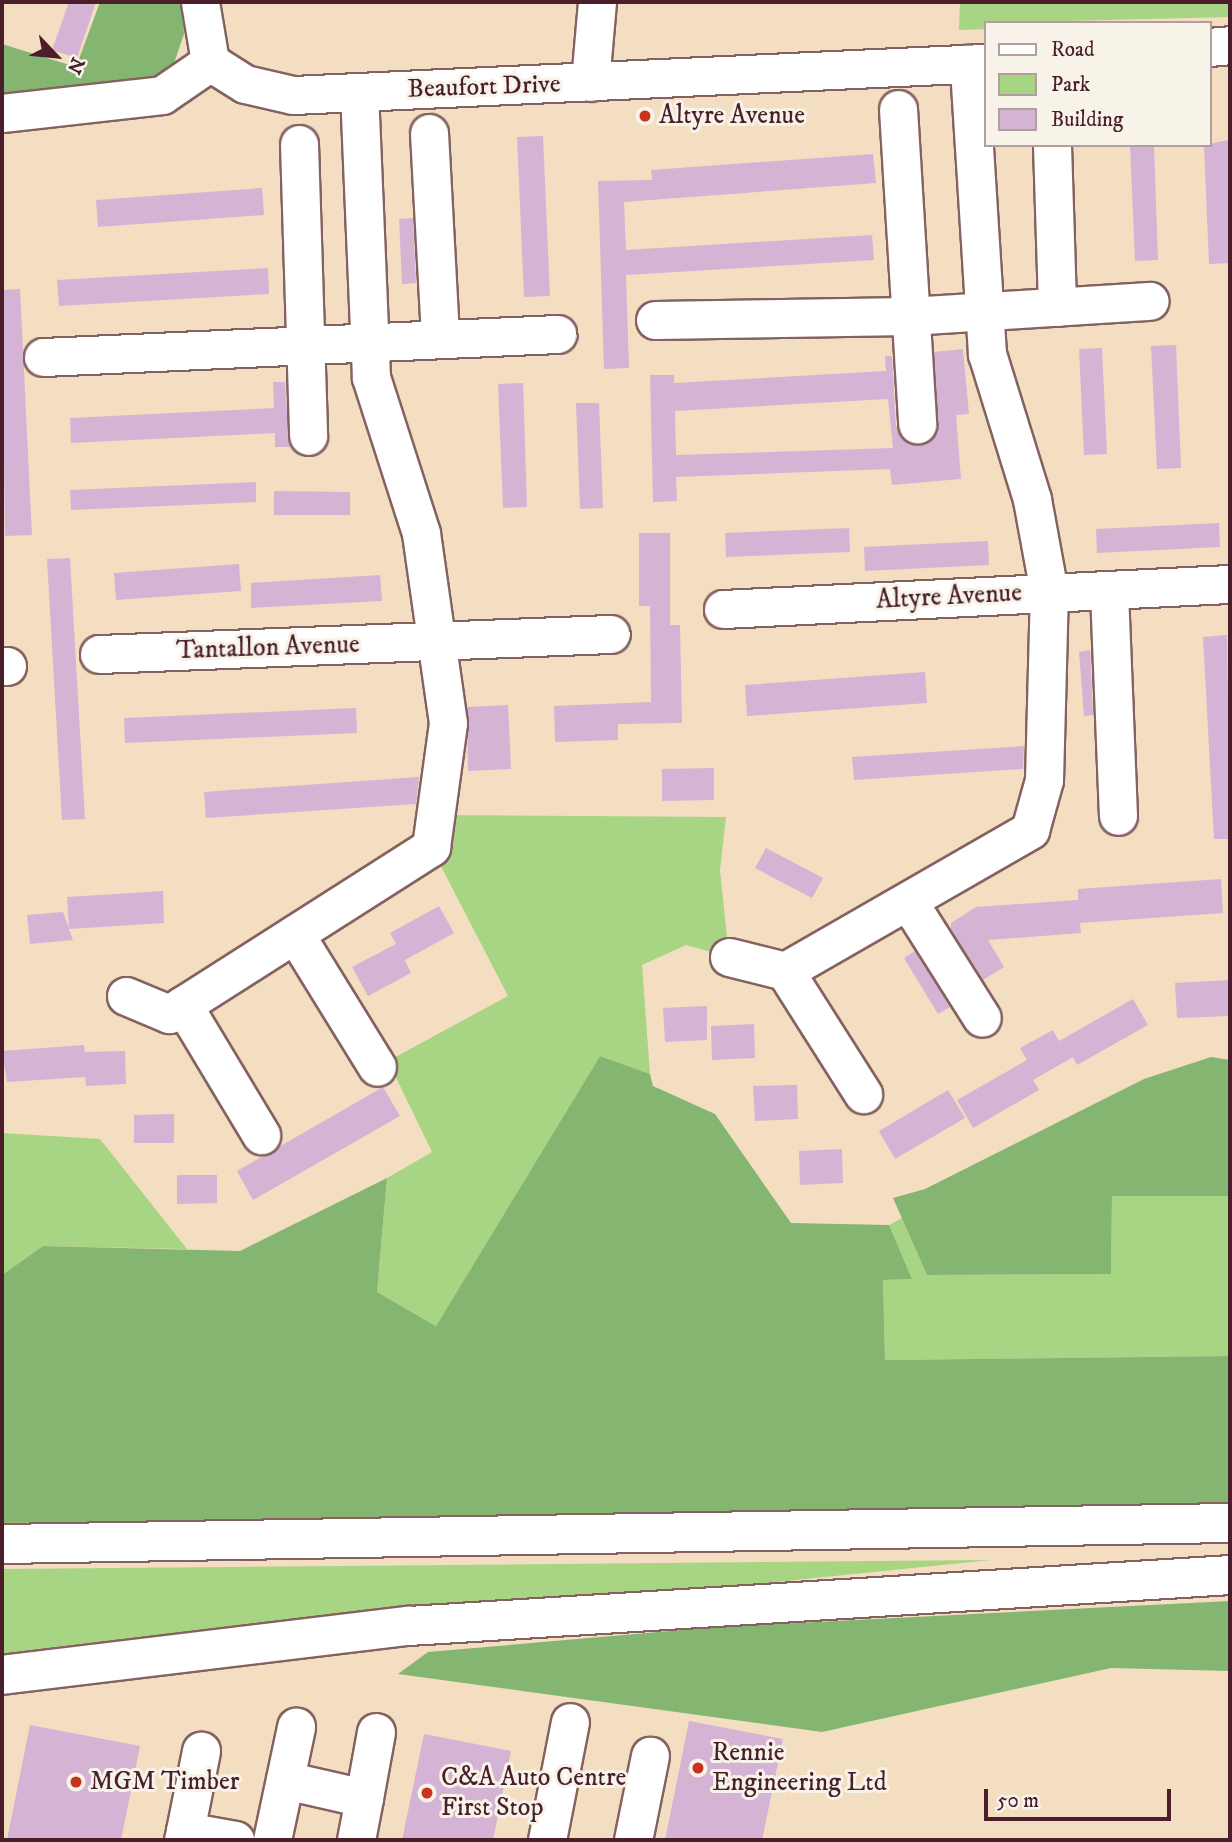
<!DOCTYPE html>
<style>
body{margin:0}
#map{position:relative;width:1232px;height:1842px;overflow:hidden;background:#f3dec2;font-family:"IM FELL DW Pica",serif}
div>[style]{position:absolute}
.green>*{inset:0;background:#a7d583}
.forest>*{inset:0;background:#85b671}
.building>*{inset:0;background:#d5b3d4}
.roads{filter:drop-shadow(2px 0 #856260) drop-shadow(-2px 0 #856260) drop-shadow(0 2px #856260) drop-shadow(0 -2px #856260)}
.minor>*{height:37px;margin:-18.5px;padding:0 18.5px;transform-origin:18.5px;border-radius:18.5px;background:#fff}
.highway>*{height:38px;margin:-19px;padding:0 19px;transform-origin:19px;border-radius:19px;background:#fff}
.dots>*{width:19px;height:19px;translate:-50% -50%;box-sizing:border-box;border:4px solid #f7f3e8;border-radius:50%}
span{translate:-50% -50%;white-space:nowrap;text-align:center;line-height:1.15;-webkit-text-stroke:6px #f7f3e8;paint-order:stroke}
.street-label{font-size:26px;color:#4a1f2b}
.poi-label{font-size:26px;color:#4a1f2b}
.left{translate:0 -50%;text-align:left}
.frame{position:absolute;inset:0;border:4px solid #4a1f2b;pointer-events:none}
.legend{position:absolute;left:984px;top:21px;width:228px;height:126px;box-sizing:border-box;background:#f7f3e8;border:2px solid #b29e9c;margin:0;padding:9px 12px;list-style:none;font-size:21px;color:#4a1f2b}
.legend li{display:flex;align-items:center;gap:14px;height:35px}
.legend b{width:35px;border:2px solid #b29e9c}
.north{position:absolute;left:21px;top:21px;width:70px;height:70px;-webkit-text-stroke:5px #f7f3e8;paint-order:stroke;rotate:116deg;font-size:19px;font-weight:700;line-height:28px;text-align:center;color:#4a1f2b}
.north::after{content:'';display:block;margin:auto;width:24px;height:32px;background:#4a1f2b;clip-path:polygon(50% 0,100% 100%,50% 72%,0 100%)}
.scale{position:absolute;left:984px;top:1789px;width:187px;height:32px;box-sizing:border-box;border:4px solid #4a1f2b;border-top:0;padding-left:9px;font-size:21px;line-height:24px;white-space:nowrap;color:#4a1f2b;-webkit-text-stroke:5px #f7f3e8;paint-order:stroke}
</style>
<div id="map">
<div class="green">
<div style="clip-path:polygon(960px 2px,1230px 2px,1230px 17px,985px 23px,985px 29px,959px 30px)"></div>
<div style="clip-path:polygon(435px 815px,726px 817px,720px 870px,729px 957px,686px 945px,642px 965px,650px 1074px,600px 1056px,436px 1326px,377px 1292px,387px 1178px,432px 1152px,388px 1061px,508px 996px,431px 847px)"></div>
<div style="clip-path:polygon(2px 1133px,100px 1139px,187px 1249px,43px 1246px,2px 1275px)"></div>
<div style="clip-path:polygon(1112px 1196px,1230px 1196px,1230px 1356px,885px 1360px,883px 1280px,912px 1279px,889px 1225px,902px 1218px,927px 1275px,1111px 1274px)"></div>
<div style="clip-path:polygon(991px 1560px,2px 1661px,2px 1569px)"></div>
</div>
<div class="forest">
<div style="clip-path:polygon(100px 2px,182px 2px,184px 34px,171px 72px,147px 87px,2px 103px,2px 44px,76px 67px)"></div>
<div style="clip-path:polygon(600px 1056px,650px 1074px,653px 1086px,715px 1114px,791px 1223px,889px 1225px,912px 1279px,883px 1280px,885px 1360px,1230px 1356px,1230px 1509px,2px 1523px,2px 1275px,43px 1246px,240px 1251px,387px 1178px,377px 1292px,436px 1326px)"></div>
<div style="clip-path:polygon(1211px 1057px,1230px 1060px,1230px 1196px,1112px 1196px,1111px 1274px,927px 1275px,893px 1198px,925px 1189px,1144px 1079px)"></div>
<div style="clip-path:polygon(1230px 1601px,1230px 1671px,1111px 1668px,822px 1732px,398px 1674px,428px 1652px,716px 1627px)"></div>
</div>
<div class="building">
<div style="clip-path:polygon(69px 2px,96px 2px,77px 58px,52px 50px)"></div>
<div style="clip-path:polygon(543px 136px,550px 296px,524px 297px,517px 137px)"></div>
<div style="clip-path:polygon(1228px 140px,1230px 263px,1209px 264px,1204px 145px)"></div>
<div style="clip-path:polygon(1130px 145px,1154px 145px,1158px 260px,1135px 261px)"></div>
<div style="clip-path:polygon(873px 154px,876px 183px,624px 202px,626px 250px,872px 235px,874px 260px,626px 275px,629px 368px,604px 369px,598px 181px,652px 180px,651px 170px)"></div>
<div style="clip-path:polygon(262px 188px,264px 215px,98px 227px,96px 200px)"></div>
<div style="clip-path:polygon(413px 218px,416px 283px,402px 284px,399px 219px)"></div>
<div style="clip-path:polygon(268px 268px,269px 294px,59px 306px,57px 280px)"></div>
<div style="clip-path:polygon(20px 289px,32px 535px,5px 536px,2px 290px)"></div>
<div style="clip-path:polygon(1176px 345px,1181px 468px,1157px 469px,1151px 346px)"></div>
<div style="clip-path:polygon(1102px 348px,1107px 454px,1084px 455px,1079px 349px)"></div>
<div style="clip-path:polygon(evenodd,963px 349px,969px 414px,956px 415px,961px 479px,892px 485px,890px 469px,676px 477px,677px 501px,653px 502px,650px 375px,674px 375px,674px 383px,886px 371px,885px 356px,892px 356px,896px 426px,907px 442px,919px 445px,935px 434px,938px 423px,934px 352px,963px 349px,888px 399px,893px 448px,676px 455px,675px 411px,888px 399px)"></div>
<div style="clip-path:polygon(273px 382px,285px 382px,290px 447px,275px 447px,275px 433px,71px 443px,70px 418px,274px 408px)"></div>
<div style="clip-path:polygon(523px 383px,527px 507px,503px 508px,498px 384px)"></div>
<div style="clip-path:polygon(576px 403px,599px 403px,603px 508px,580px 509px)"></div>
<div style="clip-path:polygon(256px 482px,256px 502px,71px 510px,70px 490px)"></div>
<div style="clip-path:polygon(274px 491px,350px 492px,350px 515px,274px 515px)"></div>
<div style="clip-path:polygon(1219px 523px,1220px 547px,1097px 553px,1096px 529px)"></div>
<div style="clip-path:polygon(849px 528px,850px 552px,726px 557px,725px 533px)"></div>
<div style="clip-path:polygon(639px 533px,670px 533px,670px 625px,680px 625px,682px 723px,618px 724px,618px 740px,555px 742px,554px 706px,651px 702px,650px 606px,639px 606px)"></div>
<div style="clip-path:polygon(988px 541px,989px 565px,865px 571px,864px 547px)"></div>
<div style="clip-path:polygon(70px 558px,85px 819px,62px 820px,47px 559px)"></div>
<div style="clip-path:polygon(239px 564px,241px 591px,116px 600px,114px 573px)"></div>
<div style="clip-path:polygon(380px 575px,382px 601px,251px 608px,251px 583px)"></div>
<div style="clip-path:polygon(1227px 635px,1230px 839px,1214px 839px,1203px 637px)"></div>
<div style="clip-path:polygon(1090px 650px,1093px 715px,1084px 716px,1079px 652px)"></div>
<div style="clip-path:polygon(925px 672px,927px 703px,747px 716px,745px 685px)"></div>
<div style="clip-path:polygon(508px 705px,511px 769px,468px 771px,467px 707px)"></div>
<div style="clip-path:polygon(356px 708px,357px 733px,125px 743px,124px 718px)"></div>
<div style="clip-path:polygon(1024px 746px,1023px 769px,854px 780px,852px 757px)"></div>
<div style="clip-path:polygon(714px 768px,714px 800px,662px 801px,662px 769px)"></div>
<div style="clip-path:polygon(419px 777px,416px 804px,206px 818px,204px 792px)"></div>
<div style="clip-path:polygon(766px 848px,823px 878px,812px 898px,755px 868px)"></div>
<div style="clip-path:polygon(1221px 879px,1223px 913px,1080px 923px,1081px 933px,988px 940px,1004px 967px,983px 980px,951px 929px,951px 923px,976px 907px,1078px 900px,1078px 889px)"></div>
<div style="clip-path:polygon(163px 891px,164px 923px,69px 929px,73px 940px,30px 944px,27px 915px,63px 912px,69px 928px,67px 897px)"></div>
<div style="clip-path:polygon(439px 906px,454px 933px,405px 960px,400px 950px,411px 973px,368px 996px,352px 967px,396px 944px,390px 933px)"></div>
<div style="clip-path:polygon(915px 951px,950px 1007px,938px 1014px,904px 958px)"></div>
<div style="clip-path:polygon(1230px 980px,1230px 1016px,1177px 1018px,1175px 983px)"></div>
<div style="clip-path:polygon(1133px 999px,1148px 1025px,1077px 1065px,1073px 1057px,1033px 1080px,1039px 1090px,973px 1128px,957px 1100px,1027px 1060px,1020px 1048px,1053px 1030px,1059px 1041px)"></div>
<div style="clip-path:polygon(707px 1006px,707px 1040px,665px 1042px,663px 1008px)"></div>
<div style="clip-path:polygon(754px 1024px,755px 1058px,712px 1060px,711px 1026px)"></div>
<div style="clip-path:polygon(84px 1045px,85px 1052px,125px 1051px,126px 1084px,86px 1086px,85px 1077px,7px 1082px,2px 1051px)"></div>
<div style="clip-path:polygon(797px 1085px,798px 1119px,755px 1121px,753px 1086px)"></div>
<div style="clip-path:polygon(383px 1087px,400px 1116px,253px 1200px,237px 1171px)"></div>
<div style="clip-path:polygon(948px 1090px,965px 1118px,895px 1159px,879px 1131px)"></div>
<div style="clip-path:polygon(174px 1114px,174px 1143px,134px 1143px,134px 1115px)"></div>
<div style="clip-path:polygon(842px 1149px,843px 1183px,800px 1185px,799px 1151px)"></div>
<div style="clip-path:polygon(177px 1175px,217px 1175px,217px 1203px,177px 1204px)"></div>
<div style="clip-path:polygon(689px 1721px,783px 1739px,762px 1840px,665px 1840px)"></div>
<div style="clip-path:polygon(30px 1725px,140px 1746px,121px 1840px,7px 1840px)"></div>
<div style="clip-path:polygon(424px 1734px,511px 1751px,493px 1840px,402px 1840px)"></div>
</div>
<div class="roads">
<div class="minor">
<div style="left:200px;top:2px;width:61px;rotate:80.5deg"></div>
<div style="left:1209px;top:47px;width:21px;rotate:-5deg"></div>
<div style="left:210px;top:62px;width:41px;rotate:32.2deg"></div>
<div style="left:245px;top:84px;width:49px;rotate:12.9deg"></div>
<div style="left:293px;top:95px;width:693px;rotate:-2.65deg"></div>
<div style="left:590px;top:82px;width:80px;rotate:-85deg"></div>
<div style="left:898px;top:109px;width:316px;rotate:86.5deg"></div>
<div style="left:2px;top:113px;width:161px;rotate:-6.4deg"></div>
<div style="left:162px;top:95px;width:58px;rotate:-34.5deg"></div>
<div style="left:429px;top:133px;width:204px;rotate:86.9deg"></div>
<div style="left:299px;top:144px;width:292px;rotate:88.2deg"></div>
<div style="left:1052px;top:145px;width:162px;rotate:88.2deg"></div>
<div style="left:655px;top:320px;width:254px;rotate:-0.9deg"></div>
<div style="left:909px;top:316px;width:241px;rotate:-3.6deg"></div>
<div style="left:43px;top:357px;width:515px;rotate:-2.56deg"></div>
<div style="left:1109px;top:592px;width:224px;rotate:87.7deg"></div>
<div style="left:723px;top:609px;width:506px;rotate:-2.83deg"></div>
<div style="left:99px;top:654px;width:512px;rotate:-2.24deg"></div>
<div style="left:2px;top:666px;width:5px"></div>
<div style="left:908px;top:901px;width:138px;rotate:57.7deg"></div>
<div style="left:295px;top:934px;width:156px;rotate:58.3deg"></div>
<div style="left:729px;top:957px;width:58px;rotate:14deg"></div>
<div style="left:785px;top:971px;width:283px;rotate:-29.9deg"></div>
<div style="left:1030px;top:830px;width:52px;rotate:-74.4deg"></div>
<div style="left:1044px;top:780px;width:188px;rotate:-88.5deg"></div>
<div style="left:1049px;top:592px;width:95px;rotate:-100.4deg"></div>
<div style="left:1032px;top:499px;width:152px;rotate:-107.2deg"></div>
<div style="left:987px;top:354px;width:291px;rotate:-93.6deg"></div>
<div style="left:785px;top:971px;width:146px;rotate:57.6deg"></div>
<div style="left:126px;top:996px;width:47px;rotate:22.7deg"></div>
<div style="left:169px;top:1014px;width:311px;rotate:-32.5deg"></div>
<div style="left:431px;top:847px;width:125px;rotate:-82.2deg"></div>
<div style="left:448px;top:723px;width:192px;rotate:-98.1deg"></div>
<div style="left:421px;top:533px;width:164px;rotate:-107.8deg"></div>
<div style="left:371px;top:377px;width:285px;rotate:-92.4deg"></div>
<div style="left:183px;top:1005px;width:152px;rotate:59deg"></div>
<div style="left:285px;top:1780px;width:81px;rotate:12.8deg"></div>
<div style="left:364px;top:1798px;width:43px;rotate:100.8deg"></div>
<div style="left:364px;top:1798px;width:67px;rotate:-79.7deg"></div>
<div style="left:185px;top:1831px;width:82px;rotate:-78.7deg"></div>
<div style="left:183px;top:1840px;width:9px;rotate:-77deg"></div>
<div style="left:185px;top:1831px;width:51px;rotate:10.2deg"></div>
<div style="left:272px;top:1840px;width:116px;rotate:-78deg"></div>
<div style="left:547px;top:1840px;width:120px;rotate:-79deg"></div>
<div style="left:633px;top:1840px;width:86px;rotate:-78.6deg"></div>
</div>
<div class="highway">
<div style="left:2px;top:1544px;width:1228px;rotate:-0.98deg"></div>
<div style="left:2px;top:1675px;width:410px;rotate:-6.9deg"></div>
<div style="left:409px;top:1626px;width:823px;rotate:-3.55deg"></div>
</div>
</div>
<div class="dots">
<div style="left:645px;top:116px;background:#c8321e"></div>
<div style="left:698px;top:1768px;background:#c8321e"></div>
<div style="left:76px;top:1782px;background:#c8321e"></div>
<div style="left:427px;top:1793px;background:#c8321e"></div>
</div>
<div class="street-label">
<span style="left:484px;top:87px;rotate:-2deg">Beaufort Drive</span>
<span style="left:949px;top:597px;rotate:-3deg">Altyre Avenue</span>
<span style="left:268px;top:648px;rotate:-2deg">Tantallon Avenue</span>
</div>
<div class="poi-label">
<span class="left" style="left:659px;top:116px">Altyre Avenue</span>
<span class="left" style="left:712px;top:1768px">Rennie<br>Engineering Ltd</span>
<span class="left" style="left:441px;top:1793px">C&amp;A Auto Centre<br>First Stop</span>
<span class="left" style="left:90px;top:1782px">MGM Timber</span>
</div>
<div class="frame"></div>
<ul class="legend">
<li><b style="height:9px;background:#fff"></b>Road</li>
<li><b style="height:19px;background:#a7d583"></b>Park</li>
<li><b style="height:19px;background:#d5b3d4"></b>Building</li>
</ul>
<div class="north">N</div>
<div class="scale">50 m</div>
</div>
